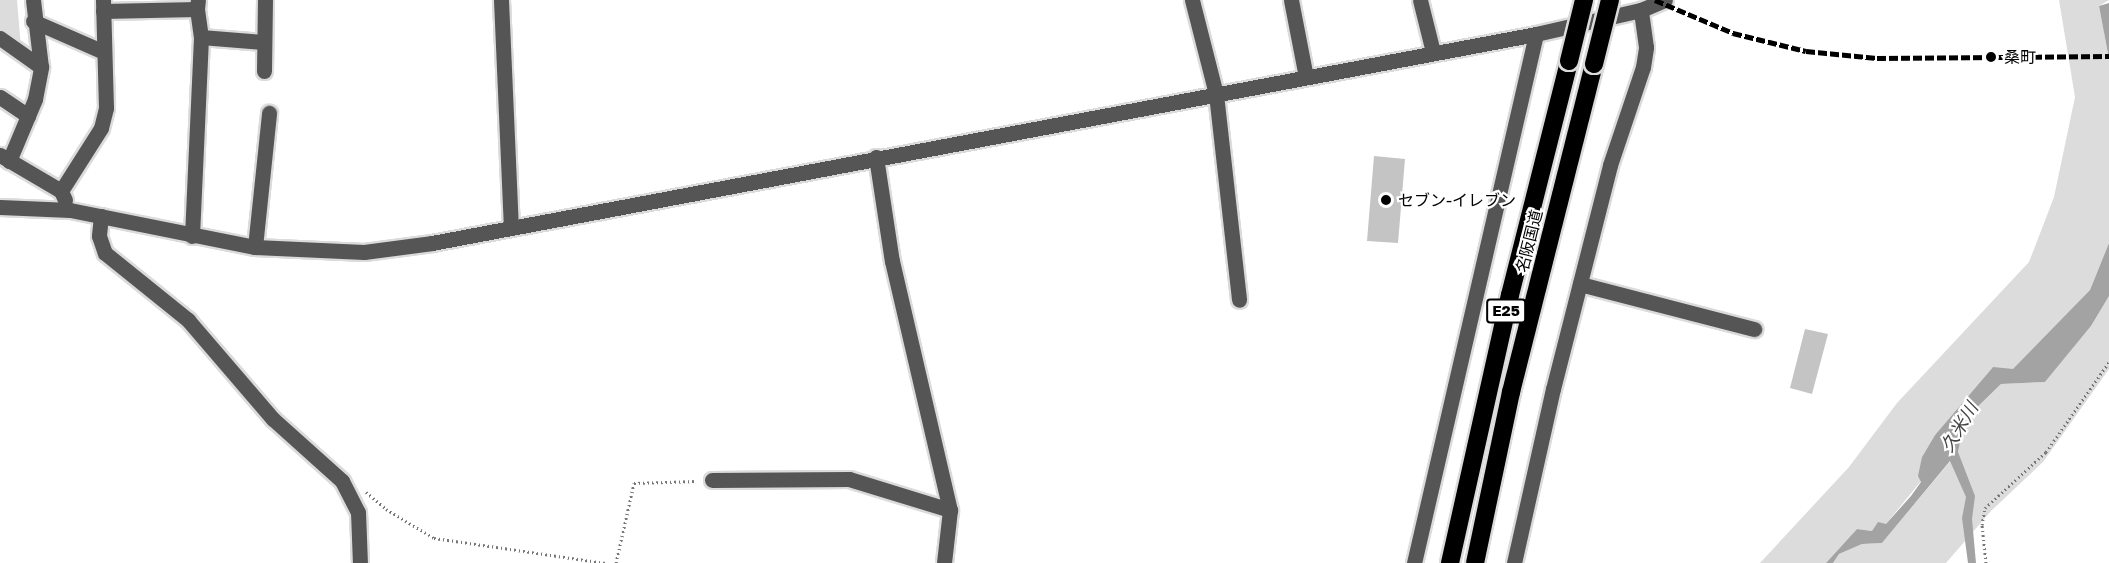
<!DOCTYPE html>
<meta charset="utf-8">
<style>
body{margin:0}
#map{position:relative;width:2109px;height:563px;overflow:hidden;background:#fff;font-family:"Golos Text","Noto Sans JP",sans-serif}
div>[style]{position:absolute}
.green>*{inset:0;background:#dcdcdc}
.water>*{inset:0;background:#a3a3a3}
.building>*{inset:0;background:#c4c4c4}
.path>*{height:3px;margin-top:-1.5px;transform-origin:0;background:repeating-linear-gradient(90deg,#777 0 1.5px,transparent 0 4.5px)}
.roads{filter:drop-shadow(2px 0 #dbdbdb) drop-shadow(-2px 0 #dbdbdb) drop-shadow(0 2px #dbdbdb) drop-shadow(0 -2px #dbdbdb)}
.minor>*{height:15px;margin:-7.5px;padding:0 7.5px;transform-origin:7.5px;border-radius:7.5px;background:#555}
.highway>*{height:18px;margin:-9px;padding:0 9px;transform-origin:9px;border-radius:9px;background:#000}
.rail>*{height:4.5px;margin-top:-2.25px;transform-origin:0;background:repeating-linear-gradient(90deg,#000 0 9px,transparent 0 12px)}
.bridges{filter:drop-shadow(2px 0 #dbdbdb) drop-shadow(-2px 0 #dbdbdb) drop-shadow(0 2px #dbdbdb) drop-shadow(0 -2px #dbdbdb)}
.highway-bridge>*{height:18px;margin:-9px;padding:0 9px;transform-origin:9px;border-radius:9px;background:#000}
.dots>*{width:16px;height:16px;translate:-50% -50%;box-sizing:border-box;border:3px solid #fff;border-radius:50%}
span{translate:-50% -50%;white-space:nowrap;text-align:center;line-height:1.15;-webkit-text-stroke:4.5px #fff;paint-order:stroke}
.shield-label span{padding:2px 4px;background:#fff;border:2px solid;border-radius:4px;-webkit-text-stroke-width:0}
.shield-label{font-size:15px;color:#000;font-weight:700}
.poi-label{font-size:16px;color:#000}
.left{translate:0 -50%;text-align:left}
.street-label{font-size:16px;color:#000}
.water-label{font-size:18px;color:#444;font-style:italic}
</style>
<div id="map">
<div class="green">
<div style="clip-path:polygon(0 0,17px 0,21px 48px,0 34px)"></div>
<div style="clip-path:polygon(2059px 0,2109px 0,2099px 6px,2109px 59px,2109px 243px,2090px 290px,2013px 370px,1992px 368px,1935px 435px,1922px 457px,1921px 481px,1886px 524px,1872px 531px,1857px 529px,1826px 563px,1760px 563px,1849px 467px,1897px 403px,2029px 262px,2054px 197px,2075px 97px)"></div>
<div style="clip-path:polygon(2109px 296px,2109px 369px,2043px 462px,1991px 511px,1946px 563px,1833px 563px,1839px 554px,1862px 544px,1882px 543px,1958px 452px,1965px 419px,2001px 384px,2045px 382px,2091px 326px)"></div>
</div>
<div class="water">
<div style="clip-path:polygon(2109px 3px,2109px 59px,2099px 6px)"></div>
<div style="clip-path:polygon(2109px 243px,2109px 296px,2091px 326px,2045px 382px,2001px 384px,1965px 419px,1958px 452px,1975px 496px,1972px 519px,1976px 563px,1968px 563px,1962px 518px,1966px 497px,1950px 461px,1882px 543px,1862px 544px,1839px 554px,1833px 563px,1826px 563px,1857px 529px,1872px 531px,1878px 522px,1886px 524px,1911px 496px,1921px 482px,1918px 476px,1922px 457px,1935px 435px,1993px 367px,2013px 369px,2090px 290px)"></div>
</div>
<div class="building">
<div style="clip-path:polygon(1374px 156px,1405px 159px,1398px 243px,1367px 241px)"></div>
<div style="clip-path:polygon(1805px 329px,1828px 334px,1812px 394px,1790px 388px)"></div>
</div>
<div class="path">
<div style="left:366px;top:492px;width:26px;rotate:40deg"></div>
<div style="left:386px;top:509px;width:56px;rotate:31.1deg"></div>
<div style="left:434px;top:538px;width:173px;rotate:8.3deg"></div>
<div style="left:616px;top:563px;width:82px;rotate:-77.3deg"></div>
<div style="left:634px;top:483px;width:63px;rotate:-1.8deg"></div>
<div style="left:1986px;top:563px;width:38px;rotate:-96deg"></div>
<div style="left:1982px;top:525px;width:17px;rotate:-80deg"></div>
<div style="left:1985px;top:508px;width:83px;rotate:-42.6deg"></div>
<div style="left:2046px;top:452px;width:110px;rotate:-55deg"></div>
</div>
<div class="roads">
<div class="minor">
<div style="left:501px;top:0;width:227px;rotate:87.5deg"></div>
<div style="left:1192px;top:0;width:97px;rotate:75.7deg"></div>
<div style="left:1216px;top:94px;width:207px;rotate:83.6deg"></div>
<div style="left:1291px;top:0;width:78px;rotate:79deg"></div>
<div style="left:1420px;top:0;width:54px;rotate:76deg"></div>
<div style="left:197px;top:9px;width:28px;rotate:82deg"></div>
<div style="left:201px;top:37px;width:62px;rotate:4.6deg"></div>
<div style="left:103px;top:11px;width:94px;rotate:-1.2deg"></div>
<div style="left:197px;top:9px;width:9px;rotate:-84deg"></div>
<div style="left:33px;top:21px;width:77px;rotate:23.6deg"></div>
<div style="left:0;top:38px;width:50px;rotate:35.3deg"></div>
<div style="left:264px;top:71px;width:71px;rotate:-89.2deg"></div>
<div style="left:0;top:97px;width:34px;rotate:34deg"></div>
<div style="left:0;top:155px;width:71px;rotate:30.5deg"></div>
<div style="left:61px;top:191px;width:10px;rotate:66deg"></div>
<div style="left:876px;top:157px;width:105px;rotate:81.3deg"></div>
<div style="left:892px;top:261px;width:256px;rotate:76.9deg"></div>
<div style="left:950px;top:510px;width:53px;rotate:96.5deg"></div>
<div style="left:9px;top:161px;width:67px;rotate:-67.2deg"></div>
<div style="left:35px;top:99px;width:33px;rotate:-79deg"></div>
<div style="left:41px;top:67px;width:67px;rotate:-96.8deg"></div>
<div style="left:61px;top:191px;width:75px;rotate:-57.6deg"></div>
<div style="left:101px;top:128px;width:21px;rotate:-76deg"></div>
<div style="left:106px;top:108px;width:108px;rotate:-91.6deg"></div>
<div style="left:0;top:207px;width:70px;rotate:2.5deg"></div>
<div style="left:70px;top:210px;width:189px;rotate:11.3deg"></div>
<div style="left:255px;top:247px;width:109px;rotate:2.6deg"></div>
<div style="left:364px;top:252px;width:69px;rotate:-7.5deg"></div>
<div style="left:432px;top:243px;width:1124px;rotate:-10.72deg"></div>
<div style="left:1536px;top:34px;width:108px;rotate:-12.9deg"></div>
<div style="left:1641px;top:10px;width:26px;rotate:-23deg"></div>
<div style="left:101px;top:216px;width:20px;rotate:96deg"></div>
<div style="left:99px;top:236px;width:18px;rotate:71deg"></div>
<div style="left:105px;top:253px;width:107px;rotate:38.9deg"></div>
<div style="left:188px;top:320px;width:130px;rotate:49.4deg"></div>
<div style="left:273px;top:419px;width:93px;rotate:41.9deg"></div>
<div style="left:342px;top:481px;width:35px;rotate:63deg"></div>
<div style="left:358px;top:512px;width:51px;rotate:87.8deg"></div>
<div style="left:192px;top:236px;width:199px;rotate:-87.4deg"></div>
<div style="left:255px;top:247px;width:135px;rotate:-84deg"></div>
<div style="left:1580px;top:284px;width:180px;rotate:14.5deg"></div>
<div style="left:712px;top:480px;width:137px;rotate:-0.4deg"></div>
<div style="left:849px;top:479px;width:106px;rotate:17.1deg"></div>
<div style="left:1414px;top:563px;width:543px;rotate:-77.01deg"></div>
<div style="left:1514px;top:563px;width:178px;rotate:-77.4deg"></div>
<div style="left:1553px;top:389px;width:231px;rotate:-75.7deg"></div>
<div style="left:1610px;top:165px;width:103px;rotate:-71.4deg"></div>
<div style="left:1643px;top:67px;width:20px;rotate:-81deg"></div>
<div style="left:1646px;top:47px;width:37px;rotate:-98deg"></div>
</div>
<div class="highway">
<div style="left:1450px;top:563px;width:275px;rotate:-77.4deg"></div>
<div style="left:1510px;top:295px;width:241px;rotate:-75.8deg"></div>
<div style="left:1475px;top:563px;width:175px;rotate:-78.1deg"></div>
<div style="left:1511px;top:392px;width:338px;rotate:-75.8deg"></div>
</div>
</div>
<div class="rail">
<div style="left:1655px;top:0;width:85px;rotate:22.9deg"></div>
<div style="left:1733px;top:33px;width:75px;rotate:13.9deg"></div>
<div style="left:1806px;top:51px;width:71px;rotate:5.6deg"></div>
<div style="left:1877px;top:58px;width:232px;rotate:-0.5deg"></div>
</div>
<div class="bridges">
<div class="highway-bridge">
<div style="left:1569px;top:61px;width:63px;rotate:-76.2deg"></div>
<div style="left:1594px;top:64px;width:66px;rotate:-76deg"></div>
</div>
</div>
<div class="dots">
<div style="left:1991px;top:57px;background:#000"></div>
<div style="left:1386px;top:200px;background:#000"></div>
</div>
<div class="shield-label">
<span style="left:1506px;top:311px">E25</span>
</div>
<div class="poi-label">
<span class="left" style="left:2004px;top:57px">桑町</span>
<span class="left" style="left:1398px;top:200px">セブン-イレブン</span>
</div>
<div class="street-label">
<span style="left:1529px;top:241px;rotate:-76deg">名阪国道</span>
</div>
<div class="water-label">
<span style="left:1959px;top:427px;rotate:-59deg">久米川</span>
</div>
</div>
